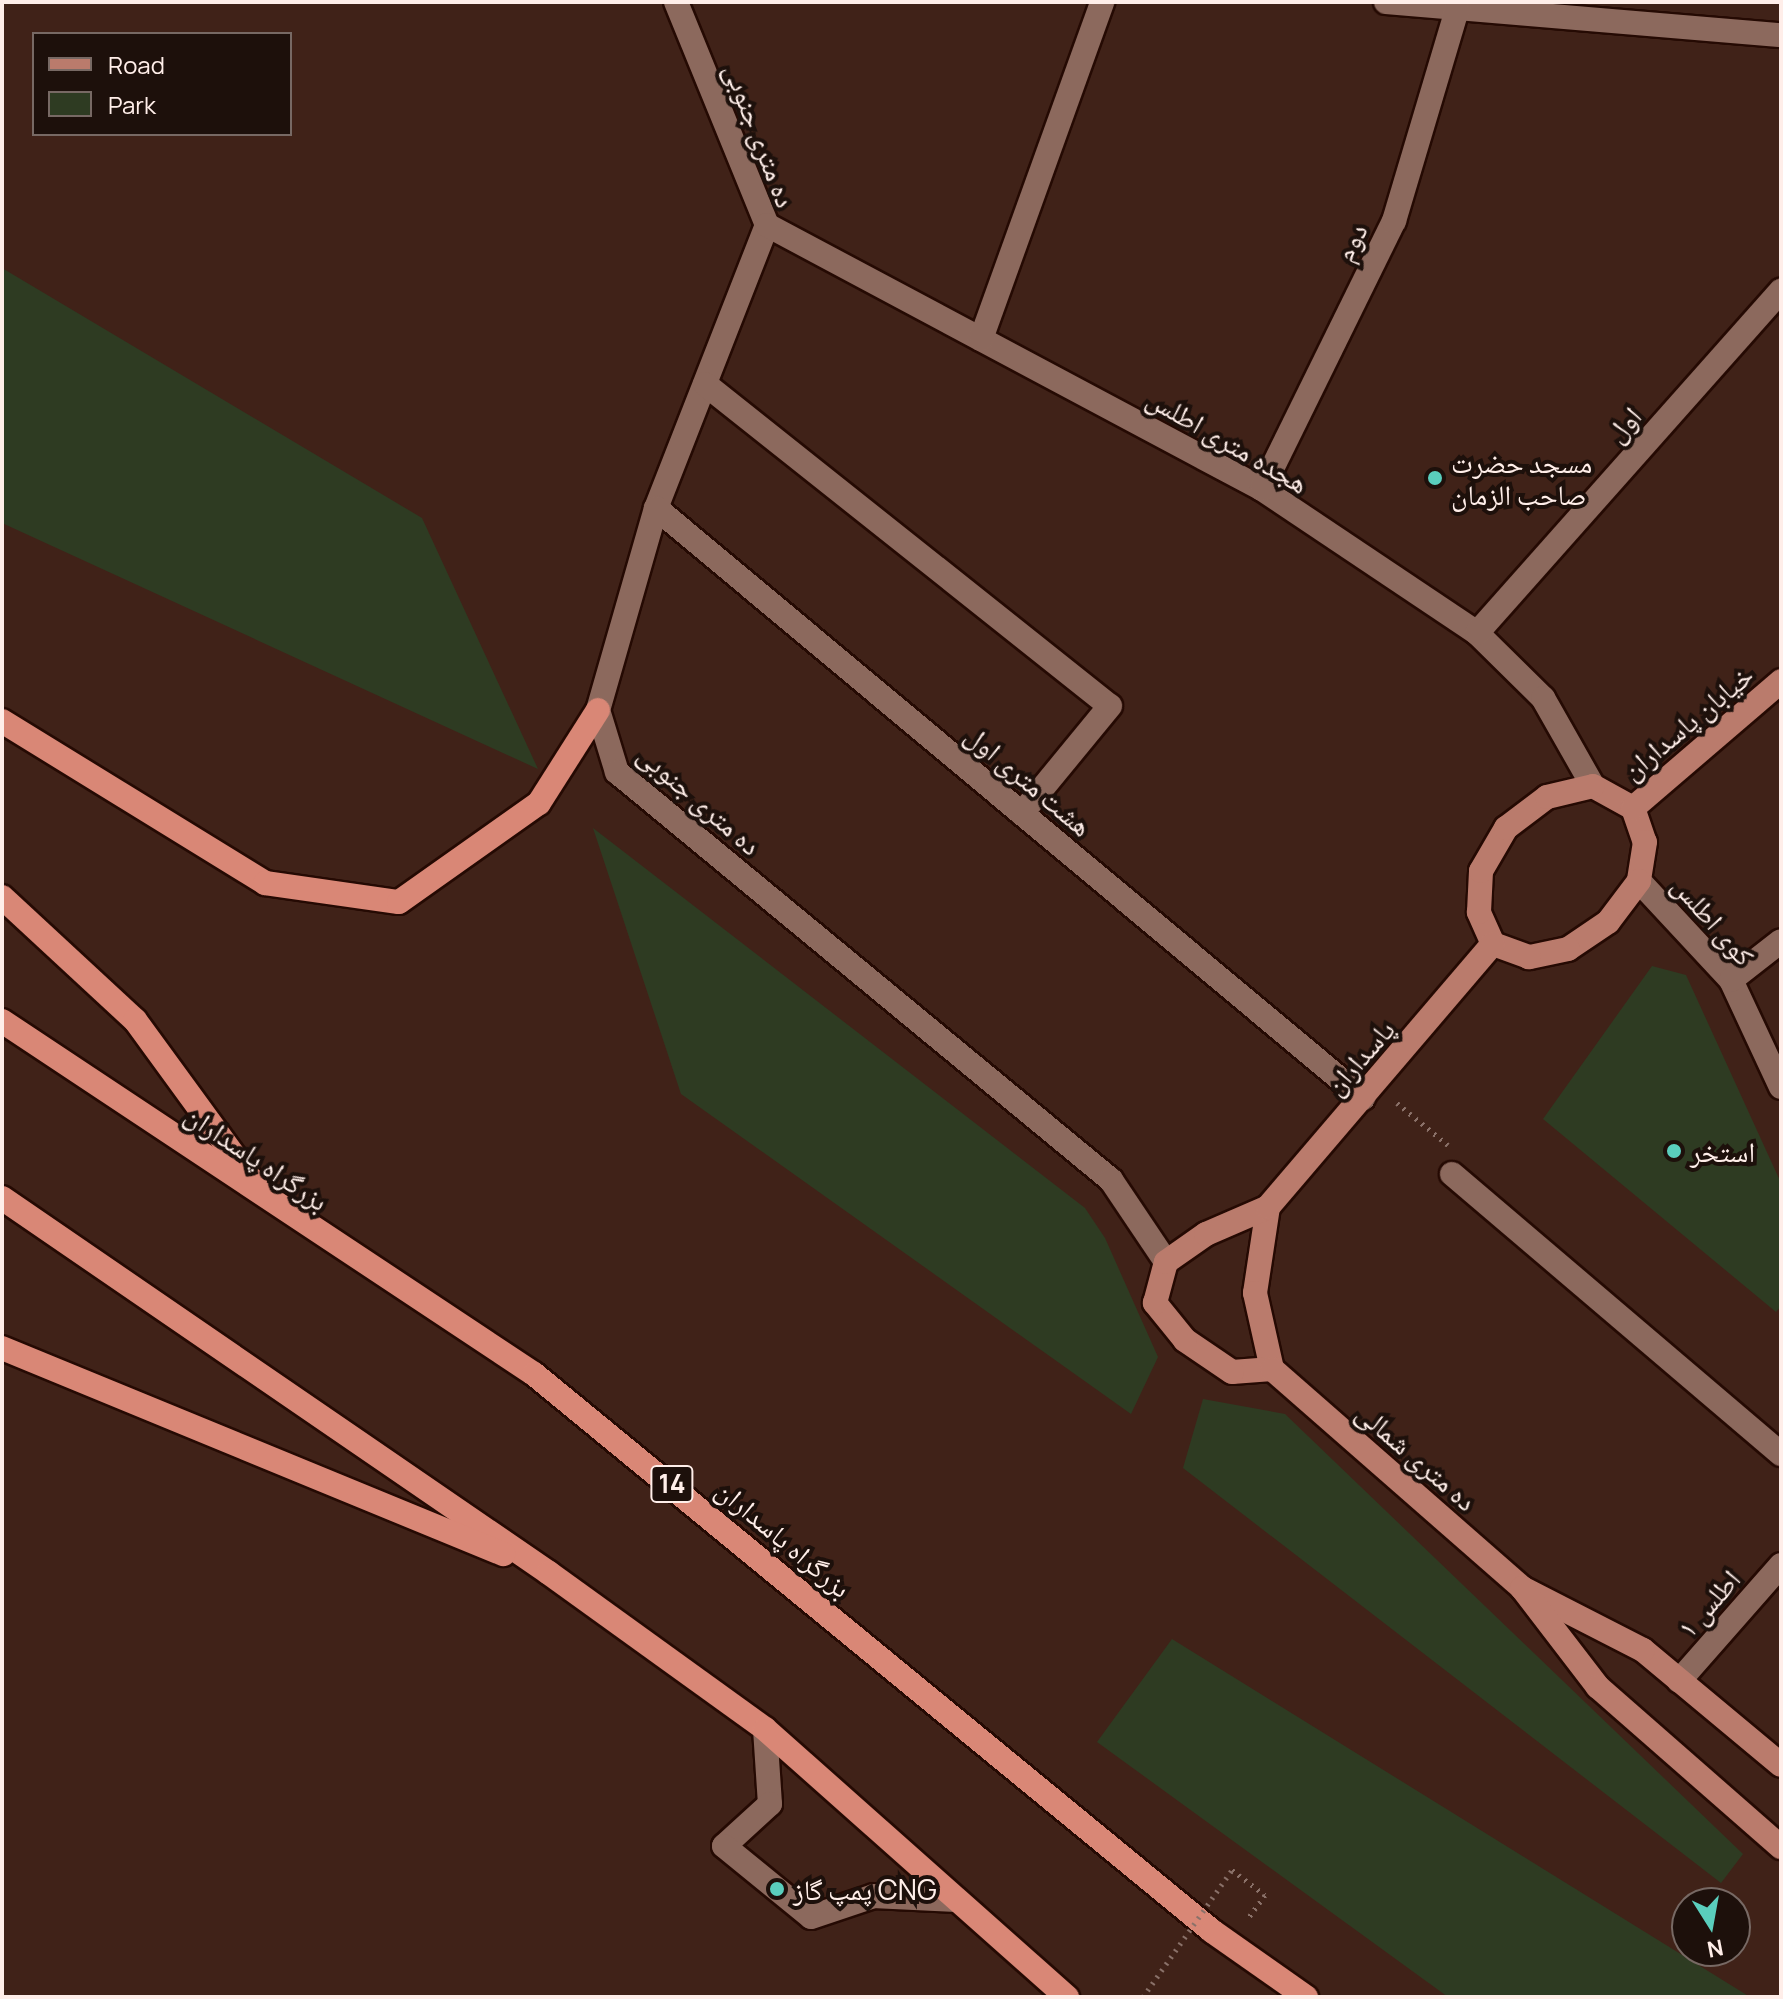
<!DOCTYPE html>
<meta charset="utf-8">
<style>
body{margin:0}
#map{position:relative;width:1783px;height:1999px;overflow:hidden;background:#402218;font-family:Manrope,"Noto Naskh Arabic",sans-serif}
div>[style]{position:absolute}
.green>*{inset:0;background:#2e3b22}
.path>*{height:5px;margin-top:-2.5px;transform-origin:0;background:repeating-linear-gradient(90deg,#8a7169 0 2px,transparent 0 8px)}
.roads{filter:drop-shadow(2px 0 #250a03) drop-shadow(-2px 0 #250a03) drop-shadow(0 2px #250a03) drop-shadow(0 -2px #250a03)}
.minor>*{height:24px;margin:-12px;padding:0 12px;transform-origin:12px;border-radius:12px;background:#8c695d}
.major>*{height:24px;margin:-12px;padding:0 12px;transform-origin:12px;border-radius:12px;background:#ba7b6c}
.highway>*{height:24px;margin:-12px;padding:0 12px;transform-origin:12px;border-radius:12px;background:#d98776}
.path-bridge>*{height:5px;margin-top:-2.5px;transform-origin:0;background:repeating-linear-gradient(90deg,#8a7169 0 2px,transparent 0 8px)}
.dots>*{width:22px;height:22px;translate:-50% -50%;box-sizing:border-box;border:4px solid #1d100b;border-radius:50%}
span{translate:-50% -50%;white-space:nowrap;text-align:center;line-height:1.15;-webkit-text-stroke:8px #1d100b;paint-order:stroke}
.shield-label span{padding:2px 6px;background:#1d100b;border:2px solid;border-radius:6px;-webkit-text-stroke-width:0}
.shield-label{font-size:26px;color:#ffeee9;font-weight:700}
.street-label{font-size:28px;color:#ffeee9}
.poi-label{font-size:28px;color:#ffeee9}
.left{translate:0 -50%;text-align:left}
.frame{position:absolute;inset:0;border:4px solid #ffeee9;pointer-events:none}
.legend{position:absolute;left:32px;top:32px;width:260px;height:104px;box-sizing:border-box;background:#1d100b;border:2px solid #776964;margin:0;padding:10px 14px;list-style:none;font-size:24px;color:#ffeee9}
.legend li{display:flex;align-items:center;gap:16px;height:40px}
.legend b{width:40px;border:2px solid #776964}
.north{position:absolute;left:1671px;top:1887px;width:80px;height:80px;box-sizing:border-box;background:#1d100b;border:2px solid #776964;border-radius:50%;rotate:169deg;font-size:22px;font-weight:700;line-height:32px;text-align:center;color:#ffeee9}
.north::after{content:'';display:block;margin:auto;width:28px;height:36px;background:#5acebd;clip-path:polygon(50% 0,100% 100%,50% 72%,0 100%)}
</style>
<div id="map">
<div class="green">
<div style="clip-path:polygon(2px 268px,422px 518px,538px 769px,2px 523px)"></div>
<div style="clip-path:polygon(593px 828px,1085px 1208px,1105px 1238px,1158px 1357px,1131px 1414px,681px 1094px)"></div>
<div style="clip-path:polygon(1652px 966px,1686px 975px,1781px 1183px,1781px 1306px,1776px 1312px,1543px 1119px)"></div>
<div style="clip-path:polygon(1203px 1399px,1285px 1414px,1743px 1854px,1721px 1883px,1183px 1468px)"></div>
<div style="clip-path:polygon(1172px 1639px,1750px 1997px,1448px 1997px,1097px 1742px)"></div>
</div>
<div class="path">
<div style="left:1397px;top:1103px;width:66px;rotate:39.5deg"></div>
<div style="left:1232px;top:1870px;width:41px;rotate:37.1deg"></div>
<div style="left:1265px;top:1895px;width:31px;rotate:126deg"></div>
</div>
<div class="roads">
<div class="minor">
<div style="left:676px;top:2px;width:241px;rotate:67.8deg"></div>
<div style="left:767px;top:225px;width:304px;rotate:111.4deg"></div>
<div style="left:656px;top:508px;width:210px;rotate:106deg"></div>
<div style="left:598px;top:710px;width:65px;rotate:73deg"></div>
<div style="left:617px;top:772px;width:641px;rotate:39.55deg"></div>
<div style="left:1111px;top:1180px;width:99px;rotate:56.1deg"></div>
<div style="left:1386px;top:2px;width:396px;rotate:4.8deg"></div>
<div style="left:767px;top:225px;width:561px;rotate:28.07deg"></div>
<div style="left:1262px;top:489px;width:259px;rotate:33.8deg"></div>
<div style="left:1477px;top:633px;width:93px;rotate:44.6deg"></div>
<div style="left:1543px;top:698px;width:101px;rotate:60.4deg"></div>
<div style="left:981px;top:339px;width:358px;rotate:-70.2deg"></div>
<div style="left:705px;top:384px;width:517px;rotate:38.49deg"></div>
<div style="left:1110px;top:706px;width:139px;rotate:129.4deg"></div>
<div style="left:1262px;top:489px;width:299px;rotate:-63.8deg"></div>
<div style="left:1394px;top:221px;width:221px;rotate:-73.4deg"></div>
<div style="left:656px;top:508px;width:921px;rotate:39.85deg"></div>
<div style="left:1477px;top:633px;width:458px;rotate:-48.4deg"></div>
<div style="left:1639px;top:881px;width:135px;rotate:47.1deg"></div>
<div style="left:1731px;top:980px;width:118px;rotate:65deg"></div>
<div style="left:1731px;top:980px;width:63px;rotate:-38deg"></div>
<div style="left:1452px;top:1174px;width:432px;rotate:40.4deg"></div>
<div style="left:1679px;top:1681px;width:154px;rotate:-48.7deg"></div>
<div style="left:765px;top:1729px;width:75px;rotate:86.2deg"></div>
<div style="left:770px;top:1804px;width:62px;rotate:137.6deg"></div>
<div style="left:724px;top:1846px;width:112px;rotate:39.2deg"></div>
<div style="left:811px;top:1917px;width:66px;rotate:-18.4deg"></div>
<div style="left:874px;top:1896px;width:81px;rotate:2.8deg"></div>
</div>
<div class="major">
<div style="left:1593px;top:786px;width:46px;rotate:28.8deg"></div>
<div style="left:1633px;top:808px;width:36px;rotate:71deg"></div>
<div style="left:1645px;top:842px;width:39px;rotate:99deg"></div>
<div style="left:1639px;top:881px;width:51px;rotate:127.1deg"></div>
<div style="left:1608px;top:922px;width:48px;rotate:146deg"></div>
<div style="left:1568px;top:949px;width:40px;rotate:168deg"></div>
<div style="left:1529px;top:957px;width:38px;rotate:-160deg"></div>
<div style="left:1493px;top:944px;width:35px;rotate:-114deg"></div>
<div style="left:1479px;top:912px;width:41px;rotate:-87.2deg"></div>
<div style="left:1481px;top:871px;width:50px;rotate:-59.8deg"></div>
<div style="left:1506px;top:828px;width:51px;rotate:-37.1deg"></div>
<div style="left:1547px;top:797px;width:47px;rotate:-13.4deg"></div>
<div style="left:1633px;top:808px;width:195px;rotate:-40.6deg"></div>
<div style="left:1268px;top:1207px;width:87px;rotate:98.6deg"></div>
<div style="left:1255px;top:1293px;width:78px;rotate:77.4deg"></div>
<div style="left:1272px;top:1369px;width:40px;rotate:175.7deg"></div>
<div style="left:1232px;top:1372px;width:57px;rotate:-145.8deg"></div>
<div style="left:1185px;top:1340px;width:48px;rotate:-129deg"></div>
<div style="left:1155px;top:1303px;width:42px;rotate:-75deg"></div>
<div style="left:1166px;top:1262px;width:49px;rotate:-35deg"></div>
<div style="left:1206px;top:1234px;width:68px;rotate:-23.5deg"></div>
<div style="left:1268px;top:1207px;width:346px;rotate:-49.5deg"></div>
<div style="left:1272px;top:1369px;width:332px;rotate:41.2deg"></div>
<div style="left:1781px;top:1765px;width:180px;rotate:-140.2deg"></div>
<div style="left:1643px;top:1650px;width:136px;rotate:-152.9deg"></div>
<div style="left:1522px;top:1588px;width:125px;rotate:52.5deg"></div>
<div style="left:1598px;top:1687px;width:243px;rotate:41.2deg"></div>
</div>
<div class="highway">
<div style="left:2px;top:721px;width:309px;rotate:31.6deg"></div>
<div style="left:265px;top:883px;width:135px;rotate:8.1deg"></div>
<div style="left:399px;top:902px;width:171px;rotate:-35.3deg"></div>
<div style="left:539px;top:803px;width:110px;rotate:-57.6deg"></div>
<div style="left:2px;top:897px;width:181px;rotate:42.8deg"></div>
<div style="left:135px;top:1020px;width:205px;rotate:53.9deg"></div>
<div style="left:2px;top:1021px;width:638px;rotate:33.57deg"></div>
<div style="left:534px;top:1374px;width:877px;rotate:39.4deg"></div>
<div style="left:1212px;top:1931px;width:115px;rotate:35.1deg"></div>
<div style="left:2px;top:1198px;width:663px;rotate:34.43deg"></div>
<div style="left:549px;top:1573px;width:266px;rotate:35.8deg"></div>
<div style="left:765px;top:1729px;width:404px;rotate:41.6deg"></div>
<div style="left:2px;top:1348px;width:542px;rotate:22.35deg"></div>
</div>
</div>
<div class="path-bridge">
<div style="left:1143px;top:1997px;width:155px;rotate:-55deg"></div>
</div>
<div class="dots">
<div style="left:1435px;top:478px;background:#5acebd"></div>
<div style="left:1674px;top:1151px;background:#5acebd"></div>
<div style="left:777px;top:1889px;background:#5acebd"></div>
</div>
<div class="shield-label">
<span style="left:672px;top:1484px">14</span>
</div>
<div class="street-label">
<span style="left:761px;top:135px;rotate:69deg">ده متری جنوبی</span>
<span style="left:1350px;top:242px;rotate:-64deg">دوم</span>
<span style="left:1623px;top:424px;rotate:-48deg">اول</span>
<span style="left:1228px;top:440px;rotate:30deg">هجده متری اطلس</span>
<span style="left:1687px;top:722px;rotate:-40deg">خیابان پاسداران</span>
<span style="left:1029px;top:780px;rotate:40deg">هشت متری اول</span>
<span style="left:700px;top:799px;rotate:41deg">ده متری جنوبی</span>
<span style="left:1714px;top:920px;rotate:49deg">کوی اطلس</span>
<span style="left:1359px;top:1057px;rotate:-49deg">پاسداران</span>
<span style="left:257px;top:1157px;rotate:34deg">بزرگراه پاسداران</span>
<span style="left:1417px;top:1456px;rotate:41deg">ده متری شمالی</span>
<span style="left:784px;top:1538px;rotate:40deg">بزرگراه پاسداران</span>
<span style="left:1708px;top:1603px;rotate:-49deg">اطلس ۱</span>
</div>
<div class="poi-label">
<span class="left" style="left:1451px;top:478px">مسجد حضرت<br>صاحب الزمان</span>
<span class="left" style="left:1690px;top:1151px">استخر</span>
<span class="left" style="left:793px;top:1889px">پمپ گاز CNG</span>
</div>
<div class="frame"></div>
<ul class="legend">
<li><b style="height:10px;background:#ba7b6c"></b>Road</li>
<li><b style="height:22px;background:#2e3b22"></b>Park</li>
</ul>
<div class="north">N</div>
</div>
